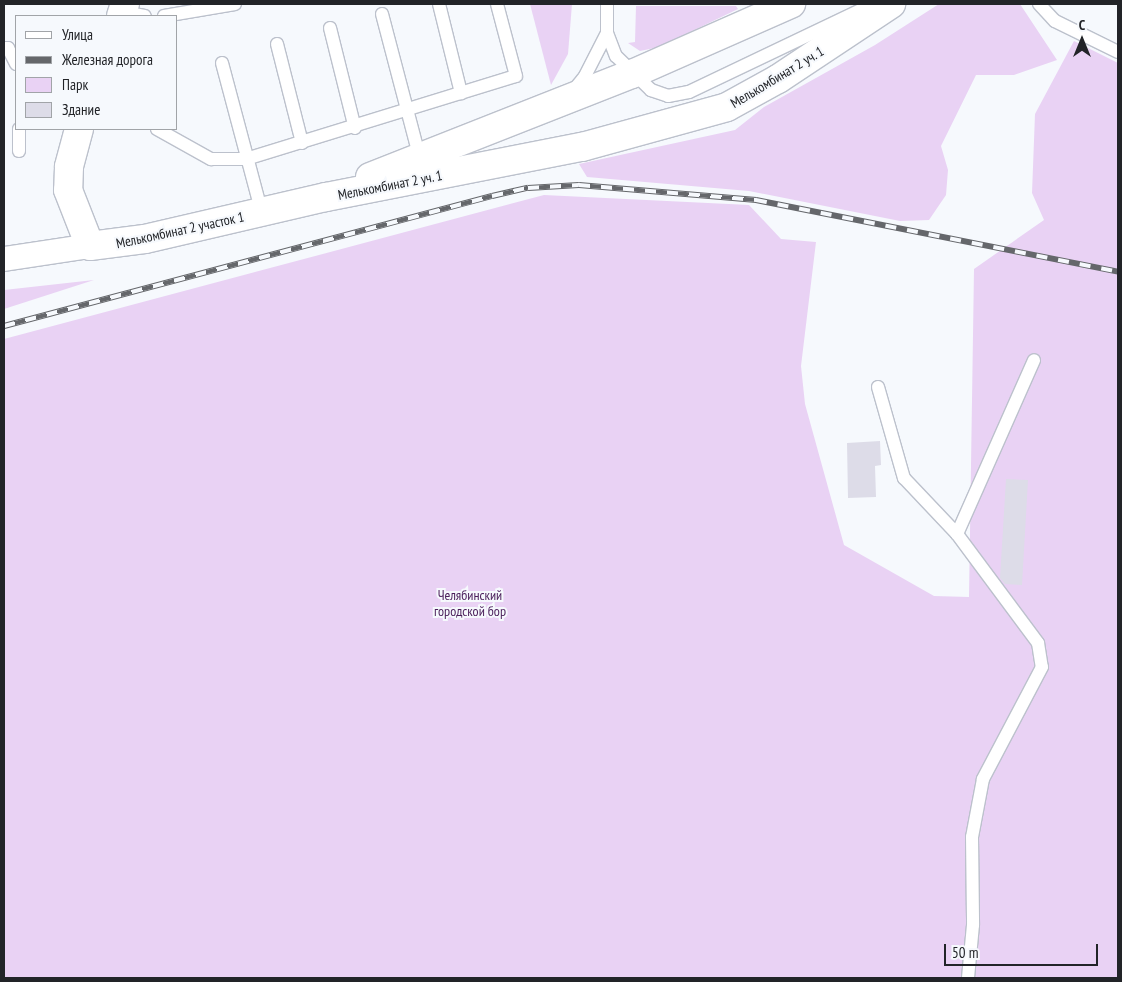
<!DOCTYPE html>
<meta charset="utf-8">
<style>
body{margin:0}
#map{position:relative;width:1122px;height:982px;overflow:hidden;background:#f6f9fd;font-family:"PT Sans Narrow",sans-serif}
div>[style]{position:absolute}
.green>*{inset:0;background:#e9d2f4}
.building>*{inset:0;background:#dddce8}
.roads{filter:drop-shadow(1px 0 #bcc1cc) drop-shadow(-1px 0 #bcc1cc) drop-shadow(0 1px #bcc1cc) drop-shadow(0 -1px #bcc1cc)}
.lane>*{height:12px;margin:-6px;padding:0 6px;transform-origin:6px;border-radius:6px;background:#fff}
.street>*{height:24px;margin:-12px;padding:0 12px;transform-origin:12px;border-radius:12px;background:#fff}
.secondary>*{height:28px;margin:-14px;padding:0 14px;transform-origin:14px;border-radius:14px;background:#fff}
.rail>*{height:5.5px;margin-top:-2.75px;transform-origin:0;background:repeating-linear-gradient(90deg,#f6f9fd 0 11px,#65676b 0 22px);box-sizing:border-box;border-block:1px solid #65676b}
span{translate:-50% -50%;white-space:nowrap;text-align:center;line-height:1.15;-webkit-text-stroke:4px #f6f9fd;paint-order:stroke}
.street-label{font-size:14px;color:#222428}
.park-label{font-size:14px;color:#4a1e5a}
.frame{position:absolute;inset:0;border:5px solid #222428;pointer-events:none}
.legend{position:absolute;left:15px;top:15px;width:162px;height:115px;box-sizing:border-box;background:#f6f9fd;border:1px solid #a1a4a8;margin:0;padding:6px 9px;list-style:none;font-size:15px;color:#222428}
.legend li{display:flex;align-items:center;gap:10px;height:25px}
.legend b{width:25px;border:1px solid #a1a4a8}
.north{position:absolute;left:1057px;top:15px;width:50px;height:50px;-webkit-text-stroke:4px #f6f9fd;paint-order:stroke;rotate:0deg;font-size:14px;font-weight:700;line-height:20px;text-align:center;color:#222428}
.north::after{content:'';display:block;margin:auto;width:18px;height:22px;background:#222428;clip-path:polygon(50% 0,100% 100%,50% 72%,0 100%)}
.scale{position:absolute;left:944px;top:944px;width:154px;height:22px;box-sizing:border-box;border:2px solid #222428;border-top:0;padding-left:6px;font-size:15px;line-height:18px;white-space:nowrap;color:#222428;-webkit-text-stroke:4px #f6f9fd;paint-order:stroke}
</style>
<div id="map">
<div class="green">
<div style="clip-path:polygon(530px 4px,572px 4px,568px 54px,551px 85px)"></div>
<div style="clip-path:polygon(939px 4px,1020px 4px,1057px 60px,1014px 75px,976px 75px,941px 146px,948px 170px,946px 195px,929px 220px,900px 221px,749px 191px,587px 177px,579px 164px,735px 130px,764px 107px,875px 45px)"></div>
<div style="clip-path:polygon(636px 6px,736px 6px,738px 9px,659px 47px,640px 51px,628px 43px,635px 42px)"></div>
<div style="clip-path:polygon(1074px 41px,1118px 63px,1118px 978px,4px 978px,4px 339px,544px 195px,749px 205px,781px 239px,816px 242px,801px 366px,805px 404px,844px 545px,934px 596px,969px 597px,974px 269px,1044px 220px,1032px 193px,1035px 114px)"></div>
<div style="clip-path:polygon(94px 280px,4px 309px,4px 290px)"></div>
</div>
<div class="building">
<div style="clip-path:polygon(880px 441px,881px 465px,875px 466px,876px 497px,848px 498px,847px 443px)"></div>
<div style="clip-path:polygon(1006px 479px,1028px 480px,1022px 585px,1005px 584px,1000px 578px)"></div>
</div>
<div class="roads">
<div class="lane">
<div style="left:439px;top:4px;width:92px;rotate:76.1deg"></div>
<div style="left:607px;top:4px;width:29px;rotate:90deg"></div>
<div style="left:607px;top:33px;width:25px;rotate:69deg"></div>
<div style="left:616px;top:56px;width:49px;rotate:44.2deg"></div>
<div style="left:651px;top:90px;width:18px;rotate:19deg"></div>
<div style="left:668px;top:96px;width:21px;rotate:-11deg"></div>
<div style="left:689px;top:92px;width:191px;rotate:-25.5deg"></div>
<div style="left:1039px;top:4px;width:23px;rotate:47deg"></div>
<div style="left:1055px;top:21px;width:70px;rotate:26.2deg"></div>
<div style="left:123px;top:12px;width:22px;rotate:10deg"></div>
<div style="left:382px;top:14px;width:146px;rotate:75.3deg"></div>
<div style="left:164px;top:16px;width:72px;rotate:-9.6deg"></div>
<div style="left:330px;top:28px;width:103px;rotate:76deg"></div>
<div style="left:277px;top:44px;width:102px;rotate:75.8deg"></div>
<div style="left:4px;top:48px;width:4px"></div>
<div style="left:8px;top:48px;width:18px;rotate:63deg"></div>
<div style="left:222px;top:63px;width:155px;rotate:75.1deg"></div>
<div style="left:573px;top:91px;width:19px;rotate:-51deg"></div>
<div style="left:585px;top:76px;width:48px;rotate:-62.9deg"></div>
<div style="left:157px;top:129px;width:62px;rotate:29.1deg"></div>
<div style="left:211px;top:159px;width:35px"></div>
<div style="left:246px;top:159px;width:282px;rotate:-17.1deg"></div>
<div style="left:516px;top:76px;width:74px;rotate:-104.8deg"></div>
<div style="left:19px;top:151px;width:22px;rotate:-90deg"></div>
<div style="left:878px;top:387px;width:95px;rotate:74.1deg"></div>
<div style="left:904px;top:478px;width:77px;rotate:46.6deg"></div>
<div style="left:957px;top:534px;width:136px;rotate:53.4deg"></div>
<div style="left:1038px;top:643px;width:24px;rotate:81deg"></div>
<div style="left:1042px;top:667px;width:127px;rotate:117.8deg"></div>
<div style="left:983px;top:779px;width:59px;rotate:100.7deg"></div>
<div style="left:972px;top:837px;width:88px;rotate:89.3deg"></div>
<div style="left:973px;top:925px;width:53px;rotate:95.4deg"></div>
<div style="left:957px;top:534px;width:190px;rotate:-66.1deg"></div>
</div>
<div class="street">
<div style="left:4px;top:259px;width:87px;rotate:-8.6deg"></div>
</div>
<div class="secondary">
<div style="left:121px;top:16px;width:13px;rotate:-72deg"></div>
<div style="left:79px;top:129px;width:39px;rotate:105deg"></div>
<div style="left:69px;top:167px;width:23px;rotate:92deg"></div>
<div style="left:68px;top:190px;width:60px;rotate:68.6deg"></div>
<div style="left:90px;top:246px;width:55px;rotate:-7.3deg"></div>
<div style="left:145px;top:239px;width:186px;rotate:-13.1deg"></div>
<div style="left:326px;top:197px;width:261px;rotate:-11.1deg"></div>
<div style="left:582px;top:147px;width:150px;rotate:-15.4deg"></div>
<div style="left:727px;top:107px;width:58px;rotate:-28.8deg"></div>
<div style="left:778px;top:79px;width:136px;rotate:-33.6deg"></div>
<div style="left:370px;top:177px;width:282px;rotate:-21.5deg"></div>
<div style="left:632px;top:74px;width:174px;rotate:-23.8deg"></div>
</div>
</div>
<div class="rail">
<div style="left:4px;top:326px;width:505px;rotate:-14.92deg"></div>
<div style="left:492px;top:196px;width:37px;rotate:-13deg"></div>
<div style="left:528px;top:188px;width:51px;rotate:-3.4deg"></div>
<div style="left:579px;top:185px;width:178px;rotate:4.8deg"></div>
<div style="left:756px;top:200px;width:369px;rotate:11.2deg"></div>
</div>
<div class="street-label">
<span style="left:777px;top:77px;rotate:-31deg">Мелькомбинат 2 уч. 1</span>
<span style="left:390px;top:185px;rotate:-11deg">Мелькомбинат 2 уч. 1</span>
<span style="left:180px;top:230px;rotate:-12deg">Мелькомбинат 2 участок 1</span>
</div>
<div class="park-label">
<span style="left:470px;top:603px">Челябинский<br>городской бор</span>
</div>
<div class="frame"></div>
<ul class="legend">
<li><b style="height:6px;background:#fff"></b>Улица</li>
<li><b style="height:6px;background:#65676b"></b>Железная дорога</li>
<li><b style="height:14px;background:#e9d2f4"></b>Парк</li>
<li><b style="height:14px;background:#dddce8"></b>Здание</li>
</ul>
<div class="north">С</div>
<div class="scale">50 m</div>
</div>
